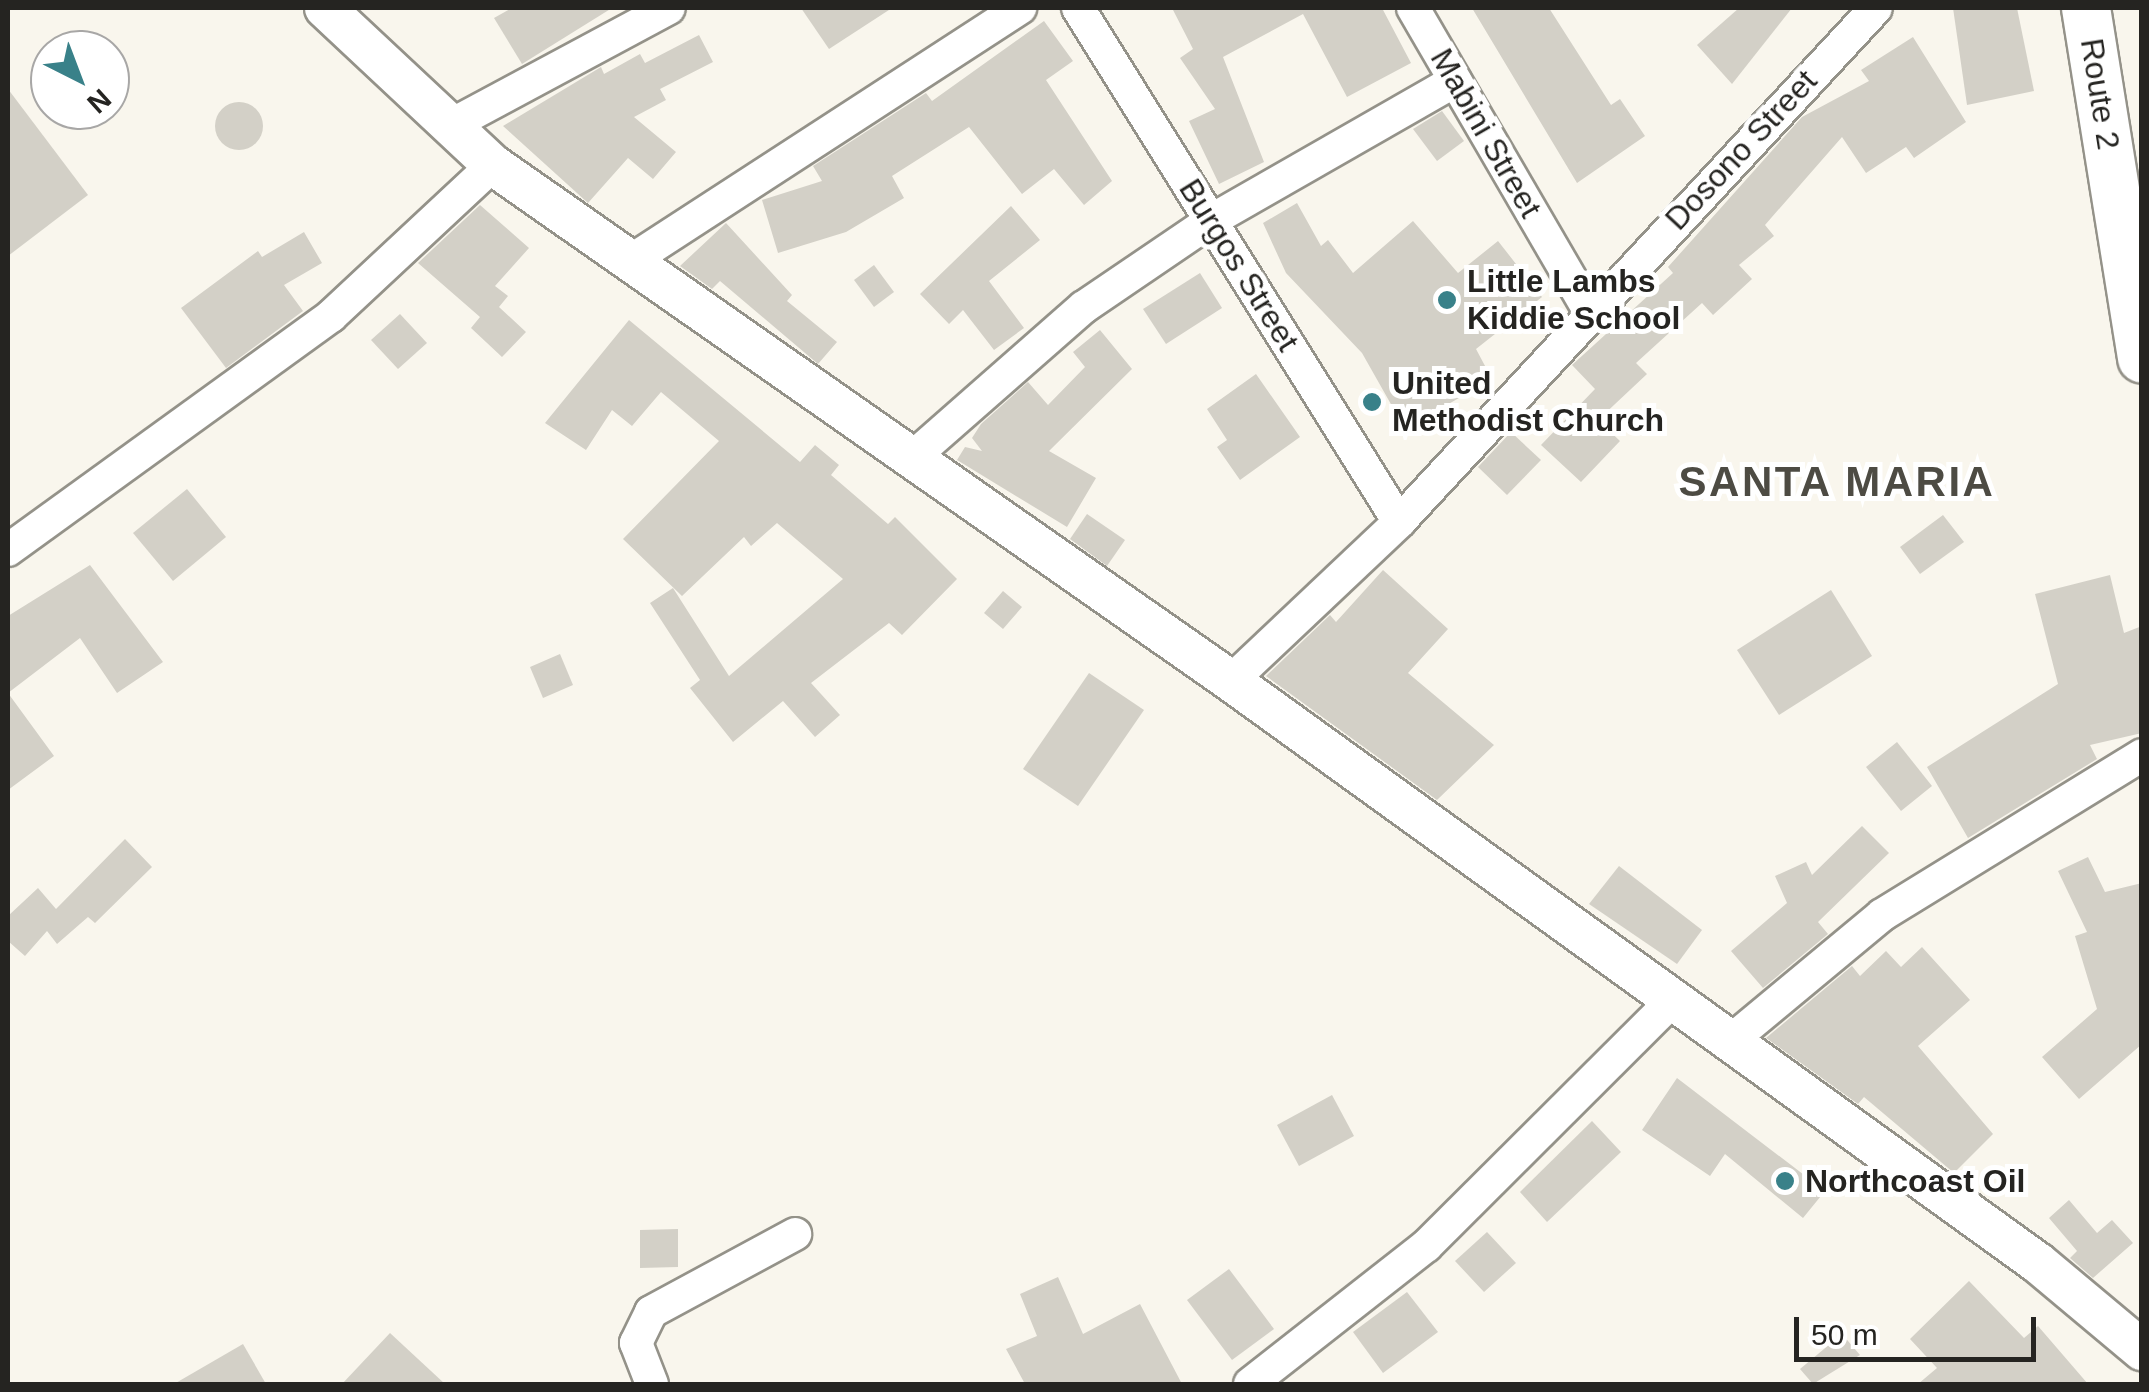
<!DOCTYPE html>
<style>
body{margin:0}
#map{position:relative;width:2149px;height:1392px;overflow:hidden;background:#f9f6ed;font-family:Helvetica,sans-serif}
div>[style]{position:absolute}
.building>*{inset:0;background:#d3d0c7}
.round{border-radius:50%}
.roads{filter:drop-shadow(2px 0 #949289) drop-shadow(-2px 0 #949289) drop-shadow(0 2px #949289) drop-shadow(0 -2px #949289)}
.minor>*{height:32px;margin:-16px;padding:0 16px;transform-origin:16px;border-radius:16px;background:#fff}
.major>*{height:40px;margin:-20px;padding:0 20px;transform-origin:20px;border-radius:20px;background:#fff}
.highway>*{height:48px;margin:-24px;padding:0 24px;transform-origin:24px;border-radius:24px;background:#fff}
.dots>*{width:28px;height:28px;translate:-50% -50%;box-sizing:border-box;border:5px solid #fff;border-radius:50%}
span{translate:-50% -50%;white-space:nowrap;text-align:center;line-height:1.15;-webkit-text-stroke:10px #fff;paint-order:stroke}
.street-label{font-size:32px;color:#252421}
.poi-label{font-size:32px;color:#252421;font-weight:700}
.left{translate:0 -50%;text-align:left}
.district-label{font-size:42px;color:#4d4b43;font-weight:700;letter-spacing:2.5px}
.frame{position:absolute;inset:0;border:10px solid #252421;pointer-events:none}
.north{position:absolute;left:30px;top:30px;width:100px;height:100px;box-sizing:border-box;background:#fff;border:2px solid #a8a7a6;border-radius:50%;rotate:138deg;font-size:28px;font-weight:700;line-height:40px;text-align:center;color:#252421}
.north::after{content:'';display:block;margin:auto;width:35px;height:45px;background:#398189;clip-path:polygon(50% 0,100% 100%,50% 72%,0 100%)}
.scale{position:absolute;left:1794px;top:1317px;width:242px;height:45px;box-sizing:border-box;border:5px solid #252421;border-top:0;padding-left:12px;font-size:30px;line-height:35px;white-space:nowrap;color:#252421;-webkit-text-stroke:8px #fff;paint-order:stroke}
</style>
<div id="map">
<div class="building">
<div style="clip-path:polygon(512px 8px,612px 8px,522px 64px,494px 18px)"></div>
<div style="clip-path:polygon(801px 8px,892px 8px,829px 49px)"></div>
<div style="clip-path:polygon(1172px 8px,1382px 8px,1411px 63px,1347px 97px,1303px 14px,1223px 57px,1264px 162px,1219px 184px,1189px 121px,1215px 109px,1180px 58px,1193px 49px)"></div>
<div style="clip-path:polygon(1472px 8px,1549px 8px,1611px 105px,1620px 99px,1645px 136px,1577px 183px)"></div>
<div style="clip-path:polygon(1739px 8px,1792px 8px,1732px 84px,1697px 45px)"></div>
<div style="clip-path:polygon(1953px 8px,2017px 8px,2034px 91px,1967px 105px)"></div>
<div style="clip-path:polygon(1044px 21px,1073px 61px,1046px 80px,1112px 181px,1084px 205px,1054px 169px,1022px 194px,969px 127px,892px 176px,904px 198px,846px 232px,778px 253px,762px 200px,822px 181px,813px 166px,926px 93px,932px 101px)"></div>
<div style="clip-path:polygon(699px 35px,713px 62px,660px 89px,666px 100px,634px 117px,676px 152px,653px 179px,628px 158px,588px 203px,503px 126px,601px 67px,604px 74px,640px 54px,645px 63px)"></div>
<div style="clip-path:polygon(1913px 37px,1966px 122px,1914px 158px,1906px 147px,1866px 173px,1842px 137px,1765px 225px,1774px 236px,1739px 265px,1752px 279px,1713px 315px,1702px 303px,1636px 363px,1647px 374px,1598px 420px,1620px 441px,1581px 482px,1541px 445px,1595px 389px,1572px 365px,1673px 273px,1668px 267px,1802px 117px,1869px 81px,1861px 70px)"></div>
<div style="clip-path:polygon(8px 89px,88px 195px,8px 256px)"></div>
<div class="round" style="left:215px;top:102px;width:48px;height:48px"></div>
<div style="clip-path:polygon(1442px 111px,1464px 141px,1437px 161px,1413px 129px)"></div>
<div style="clip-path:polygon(1297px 203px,1321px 246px,1328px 240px,1353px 273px,1413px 221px,1458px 273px,1498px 241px,1542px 297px,1476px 349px,1492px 379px,1405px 429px,1362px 353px,1286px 273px,1263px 223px)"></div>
<div style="clip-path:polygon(480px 205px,529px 248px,495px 286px,508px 296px,499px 307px,526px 332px,502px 357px,471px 328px,480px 317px,418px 263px)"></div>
<div style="clip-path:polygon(1011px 206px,1040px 240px,989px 281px,1024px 328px,994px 350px,963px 310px,949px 324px,920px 294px)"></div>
<div style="clip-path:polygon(726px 223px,792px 295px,787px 301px,837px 342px,818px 364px,720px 281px,712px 289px,680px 266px)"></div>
<div style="clip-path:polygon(304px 232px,322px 263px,284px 285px,303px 311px,226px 368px,181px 308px,258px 251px,262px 257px)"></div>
<div style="clip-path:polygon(874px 265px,894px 292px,874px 307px,854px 280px)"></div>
<div style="clip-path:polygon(1200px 273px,1222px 308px,1166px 344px,1143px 309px)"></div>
<div style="clip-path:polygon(400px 314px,427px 343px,398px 369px,371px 340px)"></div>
<div style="clip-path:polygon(629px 320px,800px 462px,815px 445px,839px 465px,831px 475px,888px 524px,895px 517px,957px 579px,902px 635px,889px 623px,811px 683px,840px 715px,815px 737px,783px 701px,733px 742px,690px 688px,700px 680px,650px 603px,673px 588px,729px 676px,843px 579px,777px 523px,751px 546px,744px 537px,682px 596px,623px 539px,719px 441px,661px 392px,632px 426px,612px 410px,586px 450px,545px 423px)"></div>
<div style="clip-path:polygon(1100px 330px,1132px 369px,1049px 451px,1096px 478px,1067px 527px,957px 460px,965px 447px,982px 451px,972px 438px,981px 424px,1028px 382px,1048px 405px,1085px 367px,1073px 352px)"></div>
<div style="clip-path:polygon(1256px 374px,1300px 437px,1240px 480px,1217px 447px,1227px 440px,1207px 409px)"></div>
<div style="clip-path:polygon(1511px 432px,1541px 460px,1507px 495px,1478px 467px)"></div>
<div style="clip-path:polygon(187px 489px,226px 537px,173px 581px,133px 533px)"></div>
<div style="clip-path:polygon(1087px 514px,1125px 540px,1107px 566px,1070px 539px)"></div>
<div style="clip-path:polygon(1943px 515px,1964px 542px,1920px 574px,1900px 547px)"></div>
<div style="clip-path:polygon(90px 565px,163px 662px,117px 693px,80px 638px,8px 693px,54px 756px,8px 790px,8px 616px)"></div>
<div style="clip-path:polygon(1383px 570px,1448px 629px,1408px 673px,1494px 745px,1437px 800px,1266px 676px,1330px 615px,1336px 622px)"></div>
<div style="clip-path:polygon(2110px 575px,2124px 633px,2142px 626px,2142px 733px,2090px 745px,2097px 759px,1968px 838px,1927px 767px,2058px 684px,2035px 594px)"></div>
<div style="clip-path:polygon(1831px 590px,1872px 656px,1779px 715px,1737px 650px)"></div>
<div style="clip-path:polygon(1003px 591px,1022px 607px,1003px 629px,984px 613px)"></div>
<div style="clip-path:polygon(560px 654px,573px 685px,543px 698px,530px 667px)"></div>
<div style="clip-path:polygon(1089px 673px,1144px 710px,1078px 806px,1023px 769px)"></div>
<div style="clip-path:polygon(1897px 742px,1932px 786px,1901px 811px,1866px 767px)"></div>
<div style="clip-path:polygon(1862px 826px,1889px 853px,1818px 922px,1828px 934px,1763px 988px,1731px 951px,1787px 903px,1775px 876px,1806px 862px,1812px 875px)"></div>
<div style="clip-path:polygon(125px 839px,152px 867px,95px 923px,88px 917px,57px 944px,47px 931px,25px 956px,8px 941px,8px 916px,38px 888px,56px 909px)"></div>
<div style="clip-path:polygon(2088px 857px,2105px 892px,2142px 883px,2142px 1044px,2079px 1099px,2042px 1057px,2097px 1009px,2075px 936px,2087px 932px,2058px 871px)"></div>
<div style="clip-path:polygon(1619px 866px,1702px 930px,1677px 964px,1589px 904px)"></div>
<div style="clip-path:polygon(1922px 947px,1970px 1000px,1918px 1046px,1993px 1134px,1954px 1173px,1864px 1097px,1858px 1104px,1766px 1038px,1852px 966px,1860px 976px,1886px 951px,1901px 967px)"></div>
<div style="clip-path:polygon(1677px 1078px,1825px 1191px,1803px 1218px,1725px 1154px,1710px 1176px,1642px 1130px)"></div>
<div style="clip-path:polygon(1332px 1095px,1354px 1136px,1299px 1166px,1277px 1125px)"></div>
<div style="clip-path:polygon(1592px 1121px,1621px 1152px,1547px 1222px,1520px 1192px)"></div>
<div style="clip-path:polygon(2069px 1200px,2097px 1233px,2112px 1220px,2133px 1243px,2093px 1278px,2070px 1258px,2077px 1251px,2049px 1218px)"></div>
<div style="clip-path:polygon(678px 1229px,678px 1267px,640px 1268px,640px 1230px)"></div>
<div style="clip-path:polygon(1487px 1232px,1516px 1263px,1484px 1292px,1455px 1261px)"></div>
<div style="clip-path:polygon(1229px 1269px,1274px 1329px,1232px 1360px,1187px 1300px)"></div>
<div style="clip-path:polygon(1058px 1277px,1083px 1334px,1140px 1304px,1182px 1384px,1025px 1384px,1006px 1349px,1037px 1336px,1020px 1294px)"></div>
<div style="clip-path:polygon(1969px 1281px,2024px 1338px,2038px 1326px,2088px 1384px,1918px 1384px,1937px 1368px,1910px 1339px)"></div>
<div style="clip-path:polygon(1407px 1292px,1438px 1332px,1383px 1373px,1353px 1332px)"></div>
<div style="clip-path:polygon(390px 1333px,445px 1384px,342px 1384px)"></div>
<div style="clip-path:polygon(1842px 1334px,1860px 1355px,1813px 1384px,1800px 1369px)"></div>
<div style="clip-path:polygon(243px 1344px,266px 1384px,174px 1384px)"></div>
</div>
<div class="roads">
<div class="minor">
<div style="left:1078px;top:8px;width:606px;rotate:58.01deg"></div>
<div style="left:1413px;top:8px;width:350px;rotate:59.8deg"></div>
<div style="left:451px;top:125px;width:247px;rotate:-28.2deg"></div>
<div style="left:632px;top:260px;width:463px;rotate:-33deg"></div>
<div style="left:913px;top:457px;width:227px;rotate:-41.3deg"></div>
<div style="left:1084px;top:307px;width:155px;rotate:-34.2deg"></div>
<div style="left:1212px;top:220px;width:280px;rotate:-29.8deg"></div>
<div style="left:8px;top:550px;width:399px;rotate:-35.9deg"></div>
<div style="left:331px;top:316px;width:221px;rotate:-43deg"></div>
<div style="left:1231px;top:681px;width:231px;rotate:-43.4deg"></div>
<div style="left:1399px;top:522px;width:701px;rotate:-47.14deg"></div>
<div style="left:1728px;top:1043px;width:200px;rotate:-39.7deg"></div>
<div style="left:1882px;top:915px;width:305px;rotate:-31.6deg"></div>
<div style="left:652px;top:1384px;width:44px;rotate:-111.3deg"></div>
<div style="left:636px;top:1343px;width:34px;rotate:-64deg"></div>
<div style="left:651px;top:1312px;width:164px;rotate:-28.4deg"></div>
<div style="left:1250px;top:1384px;width:224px;rotate:-38.1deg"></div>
<div style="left:1426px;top:1246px;width:347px;rotate:-44.9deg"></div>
</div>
<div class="major">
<div style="left:325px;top:8px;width:230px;rotate:43.1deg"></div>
<div style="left:493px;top:165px;width:900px;rotate:34.96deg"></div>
<div style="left:1231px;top:681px;width:995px;rotate:35.8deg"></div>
<div style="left:2038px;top:1263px;width:136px;rotate:39.9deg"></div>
</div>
<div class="highway">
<div style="left:2086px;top:8px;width:355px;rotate:80.9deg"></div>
</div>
</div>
<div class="dots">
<div style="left:1447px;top:300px;background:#398189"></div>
<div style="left:1372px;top:402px;background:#398189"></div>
<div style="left:1785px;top:1181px;background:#398189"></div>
</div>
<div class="street-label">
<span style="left:2100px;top:94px;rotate:81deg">Route 2</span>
<span style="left:1486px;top:133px;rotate:60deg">Mabini Street</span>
<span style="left:1741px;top:150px;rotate:-47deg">Dosono Street</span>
<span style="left:1239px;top:265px;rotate:58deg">Burgos Street</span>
</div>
<div class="poi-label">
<span class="left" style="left:1467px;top:300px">Little Lambs<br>Kiddie School</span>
<span class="left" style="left:1392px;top:402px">United<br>Methodist Church</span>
<span class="left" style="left:1805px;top:1181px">Northcoast Oil</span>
</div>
<div class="district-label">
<span style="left:1837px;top:482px">SANTA MARIA</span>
</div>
<div class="frame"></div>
<div class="north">N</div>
<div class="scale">50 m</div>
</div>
